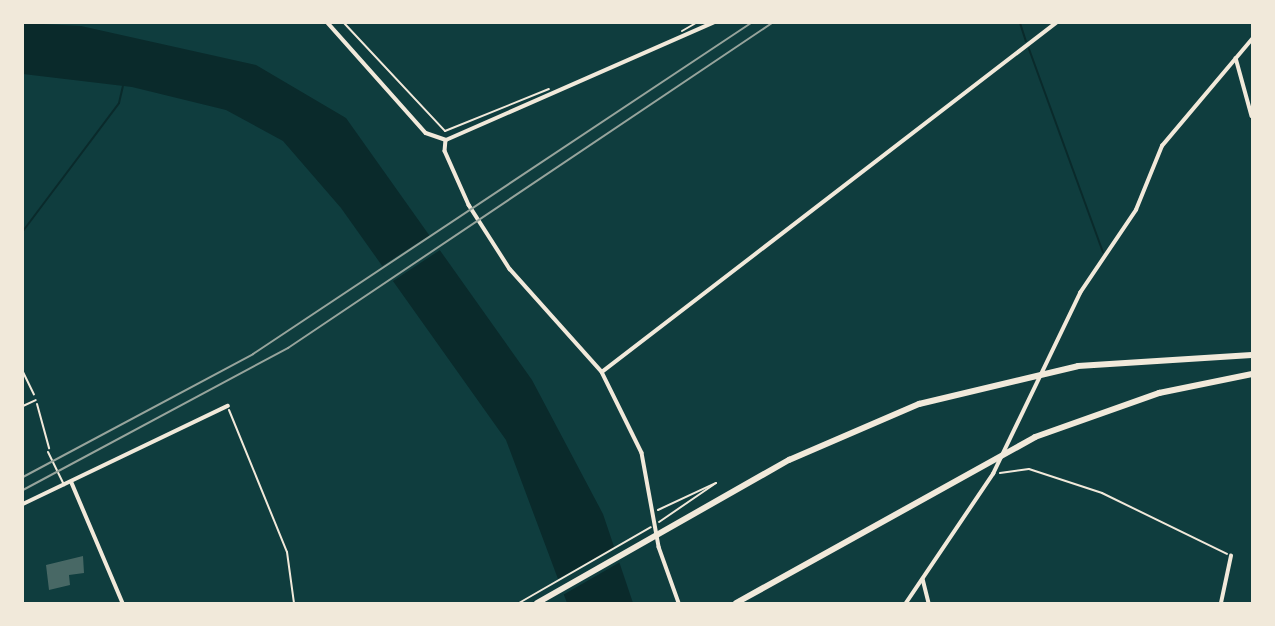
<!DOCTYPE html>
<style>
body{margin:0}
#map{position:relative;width:1275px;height:626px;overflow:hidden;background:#0f3d3e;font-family:Roboto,sans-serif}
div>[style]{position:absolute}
.water>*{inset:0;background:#0a2a2b}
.pier>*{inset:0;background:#0f3d3e}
.stream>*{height:2px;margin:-1px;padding:0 1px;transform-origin:1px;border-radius:1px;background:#0a2a2b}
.building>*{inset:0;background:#486865}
.path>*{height:2px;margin:-1px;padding:0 1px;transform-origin:1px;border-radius:1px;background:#f1e9da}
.service>*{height:2px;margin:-1px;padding:0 1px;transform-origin:1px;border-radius:1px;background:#f1e9da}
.minor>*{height:3.5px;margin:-1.75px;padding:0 1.75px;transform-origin:1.75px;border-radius:1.75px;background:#f1e9da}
.motorway>*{height:6px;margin:-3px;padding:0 3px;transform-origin:3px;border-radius:3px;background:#f1e9da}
.rail>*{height:2px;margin:-1px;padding:0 1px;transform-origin:1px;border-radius:1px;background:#97a49c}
span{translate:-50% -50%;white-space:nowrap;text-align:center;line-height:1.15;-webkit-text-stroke:7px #f1e9da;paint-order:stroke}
.frame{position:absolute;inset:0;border:24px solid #f1e9da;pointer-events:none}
</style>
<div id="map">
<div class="water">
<div style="clip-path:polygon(23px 23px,81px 26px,256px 65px,346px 118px,532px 380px,603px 514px,633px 603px,567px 603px,506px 440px,341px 208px,283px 141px,226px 110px,132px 87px,23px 74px)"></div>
</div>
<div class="pier">
<div style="clip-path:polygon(433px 233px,443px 248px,390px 283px,379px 268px)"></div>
<div style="clip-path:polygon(617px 546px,622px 561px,561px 596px,556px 580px)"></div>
</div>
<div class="stream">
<div style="left:1020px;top:23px;width:19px;rotate:72deg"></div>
<div style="left:1029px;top:49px;width:216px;rotate:70deg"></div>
<div style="left:23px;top:231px;width:160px;rotate:-53.1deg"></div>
<div style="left:119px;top:103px;width:17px;rotate:-77deg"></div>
</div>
<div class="building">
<div style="clip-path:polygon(83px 556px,84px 573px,69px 575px,70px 585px,49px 590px,46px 565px)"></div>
</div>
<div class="path">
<div style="left:344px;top:23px;width:148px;rotate:46.9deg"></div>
<div style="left:445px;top:131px;width:112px;rotate:-22deg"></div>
<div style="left:682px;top:31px;width:16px;rotate:-30deg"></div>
<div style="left:23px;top:372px;width:25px;rotate:64deg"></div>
<div style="left:37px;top:404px;width:46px;rotate:74.7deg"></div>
<div style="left:229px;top:410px;width:153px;rotate:67.8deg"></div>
<div style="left:287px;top:552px;width:51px;rotate:82.2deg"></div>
<div style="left:1000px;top:473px;width:29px;rotate:-8deg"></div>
<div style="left:1029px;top:469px;width:77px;rotate:18.2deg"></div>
<div style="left:1102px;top:493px;width:139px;rotate:26deg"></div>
<div style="left:658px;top:510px;width:64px;rotate:-25deg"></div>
<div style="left:716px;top:483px;width:69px;rotate:145.6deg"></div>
<div style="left:519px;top:603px;width:152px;rotate:-29.9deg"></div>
</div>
<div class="service">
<div style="left:23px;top:406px;width:14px;rotate:-25deg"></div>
<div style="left:48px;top:452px;width:37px;rotate:64deg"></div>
</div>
<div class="minor">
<div style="left:328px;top:23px;width:147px;rotate:48.3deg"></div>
<div style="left:426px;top:133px;width:21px;rotate:19deg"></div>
<div style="left:446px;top:140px;width:292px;rotate:-23.7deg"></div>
<div style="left:1236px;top:58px;width:60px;rotate:74.6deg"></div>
<div style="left:446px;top:140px;width:11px;rotate:95deg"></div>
<div style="left:445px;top:151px;width:59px;rotate:66deg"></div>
<div style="left:469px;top:205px;width:76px;rotate:57.4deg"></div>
<div style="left:510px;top:269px;width:138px;rotate:48.2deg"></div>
<div style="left:602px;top:372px;width:90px;rotate:63.7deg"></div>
<div style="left:642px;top:453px;width:96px;rotate:79.7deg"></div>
<div style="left:659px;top:547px;width:59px;rotate:70.3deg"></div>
<div style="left:602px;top:372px;width:573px;rotate:-37.55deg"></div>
<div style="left:72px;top:483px;width:130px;rotate:67deg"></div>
<div style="left:23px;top:504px;width:227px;rotate:-25.6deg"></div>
<div style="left:923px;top:579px;width:25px;rotate:76deg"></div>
<div style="left:906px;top:603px;width:156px;rotate:-56deg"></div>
<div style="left:993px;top:474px;width:201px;rotate:-64.3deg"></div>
<div style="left:1080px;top:293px;width:100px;rotate:-56deg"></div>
<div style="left:1136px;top:210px;width:69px;rotate:-67.9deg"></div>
<div style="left:1162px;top:146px;width:140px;rotate:-49.9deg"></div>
<div style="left:1221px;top:603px;width:48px;rotate:-78deg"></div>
</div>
<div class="motorway">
<div style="left:537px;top:603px;width:290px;rotate:-29.6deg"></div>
<div style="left:789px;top:460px;width:142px;rotate:-23.3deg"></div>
<div style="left:919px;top:404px;width:163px;rotate:-13.4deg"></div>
<div style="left:1078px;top:366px;width:174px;rotate:-3.6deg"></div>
<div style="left:736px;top:603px;width:342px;rotate:-29deg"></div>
<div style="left:1035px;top:437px;width:132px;rotate:-19.5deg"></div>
<div style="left:1159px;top:393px;width:95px;rotate:-11.5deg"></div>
</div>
<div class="rail">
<div style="left:23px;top:477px;width:261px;rotate:-28.1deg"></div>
<div style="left:253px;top:354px;width:598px;rotate:-33.61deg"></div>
<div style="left:23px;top:490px;width:301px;rotate:-28.2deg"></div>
<div style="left:288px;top:348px;width:583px;rotate:-33.88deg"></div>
</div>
<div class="frame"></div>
</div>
